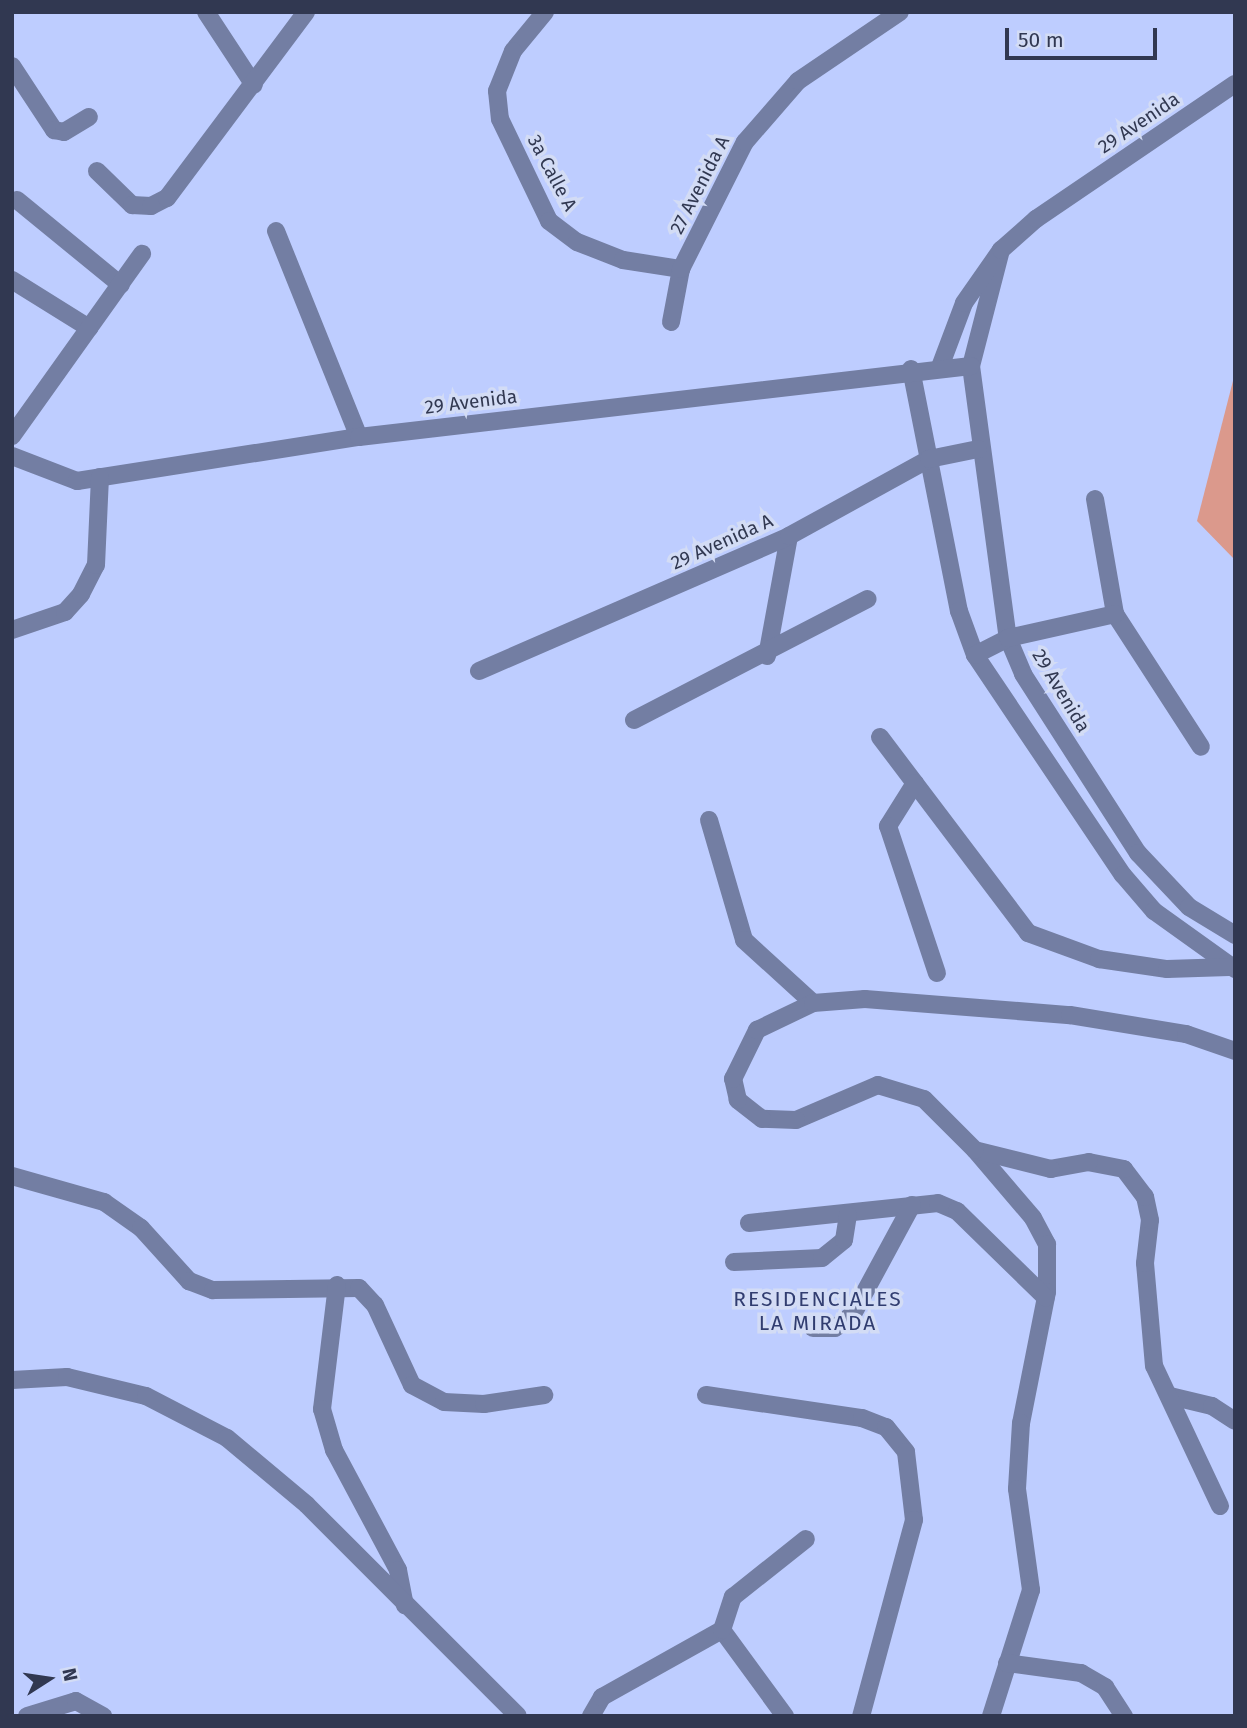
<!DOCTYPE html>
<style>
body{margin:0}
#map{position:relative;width:1247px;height:1728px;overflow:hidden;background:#becdff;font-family:"Fira Sans",sans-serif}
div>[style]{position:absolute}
.green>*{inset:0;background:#db998c}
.minor>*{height:18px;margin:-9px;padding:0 9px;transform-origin:9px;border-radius:9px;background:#737ea3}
span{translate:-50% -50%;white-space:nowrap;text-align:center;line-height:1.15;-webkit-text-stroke:7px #d3dcf5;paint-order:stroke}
.street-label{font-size:19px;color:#313851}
.neighbourhood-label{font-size:21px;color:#313d70;letter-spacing:2px}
.frame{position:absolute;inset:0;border:14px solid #313851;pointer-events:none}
.north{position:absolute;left:14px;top:1644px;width:70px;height:70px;-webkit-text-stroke:5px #d3dcf5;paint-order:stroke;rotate:78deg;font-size:19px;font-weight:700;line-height:28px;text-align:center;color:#313851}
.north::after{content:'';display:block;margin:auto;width:24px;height:32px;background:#313851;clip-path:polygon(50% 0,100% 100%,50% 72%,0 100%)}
.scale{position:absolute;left:1005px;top:28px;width:152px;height:32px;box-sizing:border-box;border:4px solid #313851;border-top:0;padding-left:9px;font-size:21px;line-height:24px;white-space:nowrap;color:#313851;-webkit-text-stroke:5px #d3dcf5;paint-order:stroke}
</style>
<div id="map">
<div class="green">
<div style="clip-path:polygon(1235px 373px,1235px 560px,1197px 521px)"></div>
</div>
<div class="minor">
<div style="left:206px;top:12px;width:87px;rotate:56.7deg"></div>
<div style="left:545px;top:12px;width:50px;rotate:129.4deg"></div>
<div style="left:513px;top:51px;width:43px;rotate:111.8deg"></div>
<div style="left:497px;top:91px;width:28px;rotate:84deg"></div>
<div style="left:500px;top:119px;width:113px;rotate:64.3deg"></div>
<div style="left:549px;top:221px;width:35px;rotate:37deg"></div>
<div style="left:577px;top:242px;width:49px;rotate:21.4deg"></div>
<div style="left:623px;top:260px;width:59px;rotate:8.8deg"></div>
<div style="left:12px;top:66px;width:77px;rotate:56.7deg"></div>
<div style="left:54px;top:130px;width:10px;rotate:11deg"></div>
<div style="left:64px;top:132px;width:29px;rotate:-31deg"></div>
<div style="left:97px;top:171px;width:49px;rotate:44.2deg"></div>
<div style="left:132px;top:205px;width:19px;rotate:3deg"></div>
<div style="left:151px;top:206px;width:18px;rotate:-27deg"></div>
<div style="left:167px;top:198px;width:232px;rotate:-53.2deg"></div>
<div style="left:17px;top:200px;width:134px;rotate:39.3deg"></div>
<div style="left:276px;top:231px;width:222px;rotate:68.1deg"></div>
<div style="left:1001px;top:250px;width:120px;rotate:104.5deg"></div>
<div style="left:971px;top:366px;width:275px;rotate:82.3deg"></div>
<div style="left:1008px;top:638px;width:39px;rotate:67deg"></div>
<div style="left:1023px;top:674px;width:213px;rotate:57.3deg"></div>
<div style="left:1138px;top:853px;width:74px;rotate:46.6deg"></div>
<div style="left:1189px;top:907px;width:54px;rotate:31.3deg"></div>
<div style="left:12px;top:280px;width:91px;rotate:31.9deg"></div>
<div style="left:671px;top:322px;width:54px;rotate:-79.3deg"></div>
<div style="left:681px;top:269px;width:142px;rotate:-63.3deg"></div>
<div style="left:745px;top:142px;width:81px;rotate:-49deg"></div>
<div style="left:798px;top:81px;width:123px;rotate:-34.1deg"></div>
<div style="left:940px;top:367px;width:68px;rotate:-69.4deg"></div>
<div style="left:964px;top:303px;width:65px;rotate:-55.1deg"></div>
<div style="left:1001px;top:250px;width:47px;rotate:-41.5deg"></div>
<div style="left:1036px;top:219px;width:240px;rotate:-34.2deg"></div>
<div style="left:911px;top:369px;width:247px;rotate:78.8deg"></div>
<div style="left:959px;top:611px;width:47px;rotate:70deg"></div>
<div style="left:975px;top:655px;width:265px;rotate:56.1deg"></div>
<div style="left:1123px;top:875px;width:48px;rotate:49.3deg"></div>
<div style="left:1154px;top:911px;width:100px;rotate:35.6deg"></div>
<div style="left:12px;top:436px;width:224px;rotate:-54.5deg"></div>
<div style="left:12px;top:456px;width:70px;rotate:21deg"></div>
<div style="left:77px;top:481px;width:285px;rotate:-8.9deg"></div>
<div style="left:359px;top:437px;width:616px;rotate:-6.62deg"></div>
<div style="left:1095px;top:499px;width:117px;rotate:80.1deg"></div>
<div style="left:1115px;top:614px;width:158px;rotate:57.1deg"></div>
<div style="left:12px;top:630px;width:56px;rotate:-18.8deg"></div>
<div style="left:65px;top:612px;width:24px;rotate:-48deg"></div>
<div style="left:81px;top:594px;width:33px;rotate:-63deg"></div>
<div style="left:96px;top:565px;width:88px;rotate:-87.4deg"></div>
<div style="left:975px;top:655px;width:37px;rotate:-27deg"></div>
<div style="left:1008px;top:638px;width:110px;rotate:-12.6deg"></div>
<div style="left:767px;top:656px;width:122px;rotate:-79.6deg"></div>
<div style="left:479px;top:671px;width:338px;rotate:-23.5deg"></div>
<div style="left:789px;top:536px;width:160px;rotate:-28.8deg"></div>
<div style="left:929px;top:459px;width:50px;rotate:-11.5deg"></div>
<div style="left:634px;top:720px;width:263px;rotate:-27.4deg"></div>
<div style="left:880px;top:737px;width:246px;rotate:52.9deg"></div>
<div style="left:1028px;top:933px;width:76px;rotate:20.1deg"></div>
<div style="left:1099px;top:959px;width:69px;rotate:8.4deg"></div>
<div style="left:1167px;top:969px;width:62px;rotate:-1.8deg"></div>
<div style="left:915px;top:783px;width:51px;rotate:122.1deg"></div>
<div style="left:888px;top:826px;width:155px;rotate:71.6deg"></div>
<div style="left:709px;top:820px;width:125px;rotate:73.7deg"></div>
<div style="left:744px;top:940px;width:93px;rotate:42.4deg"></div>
<div style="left:975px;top:1150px;width:89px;rotate:49.5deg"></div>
<div style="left:1033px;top:1218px;width:30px;rotate:62deg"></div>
<div style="left:1047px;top:1244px;width:48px;rotate:90deg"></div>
<div style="left:1047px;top:1292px;width:134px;rotate:101.2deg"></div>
<div style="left:1021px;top:1423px;width:66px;rotate:93.5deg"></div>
<div style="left:1017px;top:1489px;width:102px;rotate:82.1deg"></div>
<div style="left:1031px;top:1590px;width:132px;rotate:107.6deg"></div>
<div style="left:12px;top:1176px;width:96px;rotate:15.8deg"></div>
<div style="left:104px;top:1202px;width:45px;rotate:35.1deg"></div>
<div style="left:141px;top:1228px;width:72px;rotate:47.8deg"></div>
<div style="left:189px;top:1281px;width:26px;rotate:21deg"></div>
<div style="left:213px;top:1290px;width:146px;rotate:-0.8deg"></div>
<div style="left:359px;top:1288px;width:23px;rotate:47deg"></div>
<div style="left:375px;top:1305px;width:88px;rotate:65.2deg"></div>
<div style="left:412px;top:1385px;width:36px;rotate:28deg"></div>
<div style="left:444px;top:1402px;width:40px;rotate:2.9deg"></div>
<div style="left:484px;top:1404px;width:61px;rotate:-8.5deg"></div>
<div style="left:749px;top:1223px;width:190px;rotate:-6deg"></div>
<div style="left:938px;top:1203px;width:21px;rotate:23deg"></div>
<div style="left:957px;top:1211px;width:124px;rotate:44.3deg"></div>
<div style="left:734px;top:1262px;width:88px;rotate:-2.6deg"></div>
<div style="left:822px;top:1258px;width:28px;rotate:-39deg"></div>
<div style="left:844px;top:1240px;width:25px;rotate:-81deg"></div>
<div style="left:337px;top:1285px;width:125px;rotate:96.9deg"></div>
<div style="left:322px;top:1409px;width:43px;rotate:73.7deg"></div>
<div style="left:334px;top:1450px;width:136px;rotate:61.9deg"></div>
<div style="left:398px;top:1570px;width:36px;rotate:79deg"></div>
<div style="left:813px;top:1328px;width:22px"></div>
<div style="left:835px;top:1328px;width:23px;rotate:-38deg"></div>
<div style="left:853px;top:1314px;width:124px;rotate:-61.6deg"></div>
<div style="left:12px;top:1380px;width:55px;rotate:-3.1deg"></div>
<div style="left:67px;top:1377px;width:81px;rotate:13.5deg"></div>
<div style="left:146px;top:1396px;width:91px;rotate:27.4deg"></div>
<div style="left:227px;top:1438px;width:104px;rotate:39.9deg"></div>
<div style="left:307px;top:1505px;width:298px;rotate:45deg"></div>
<div style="left:706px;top:1395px;width:158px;rotate:8.4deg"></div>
<div style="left:862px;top:1418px;width:26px;rotate:21deg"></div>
<div style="left:886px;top:1427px;width:32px;rotate:51deg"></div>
<div style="left:906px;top:1452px;width:68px;rotate:83.3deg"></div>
<div style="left:914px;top:1520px;width:203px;rotate:105.1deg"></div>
<div style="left:1170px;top:1396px;width:43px;rotate:13.4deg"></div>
<div style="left:1212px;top:1406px;width:27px;rotate:33deg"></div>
<div style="left:1220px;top:1506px;width:155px;rotate:-115.2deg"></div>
<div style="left:1154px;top:1366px;width:103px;rotate:-95deg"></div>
<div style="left:1145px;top:1263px;width:43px;rotate:-83.4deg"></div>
<div style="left:1150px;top:1220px;width:24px;rotate:-102deg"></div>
<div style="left:1145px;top:1197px;width:35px;rotate:-127deg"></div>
<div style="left:1124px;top:1169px;width:36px;rotate:-169deg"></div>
<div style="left:1089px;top:1162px;width:39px;rotate:170deg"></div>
<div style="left:1051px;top:1169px;width:78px;rotate:-166deg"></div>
<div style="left:975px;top:1150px;width:72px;rotate:-135deg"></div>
<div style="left:924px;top:1099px;width:48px;rotate:-163.1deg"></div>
<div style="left:878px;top:1085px;width:89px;rotate:156.9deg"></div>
<div style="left:796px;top:1120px;width:34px;rotate:-178deg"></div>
<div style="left:762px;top:1119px;width:31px;rotate:-142deg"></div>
<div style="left:738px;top:1100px;width:22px;rotate:-103deg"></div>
<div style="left:733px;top:1079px;width:55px;rotate:-63.9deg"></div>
<div style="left:757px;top:1030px;width:62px;rotate:-25.7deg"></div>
<div style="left:813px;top:1003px;width:52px;rotate:-4.4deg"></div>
<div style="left:865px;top:999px;width:206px;rotate:4.5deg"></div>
<div style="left:1070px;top:1015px;width:118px;rotate:9.3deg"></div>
<div style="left:1186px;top:1034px;width:52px;rotate:19.1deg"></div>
<div style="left:722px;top:1630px;width:107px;rotate:53.8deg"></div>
<div style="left:1007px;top:1663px;width:75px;rotate:7.7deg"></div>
<div style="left:1081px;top:1673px;width:28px;rotate:30deg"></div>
<div style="left:1105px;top:1687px;width:35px;rotate:57deg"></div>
<div style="left:27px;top:1716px;width:51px;rotate:-17deg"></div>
<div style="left:76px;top:1701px;width:31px;rotate:29deg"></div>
<div style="left:591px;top:1716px;width:22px;rotate:-60deg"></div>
<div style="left:602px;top:1697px;width:137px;rotate:-29.2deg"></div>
<div style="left:722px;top:1630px;width:35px;rotate:-72deg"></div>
<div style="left:733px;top:1597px;width:93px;rotate:-38.5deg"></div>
</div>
<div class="street-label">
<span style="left:1139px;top:123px;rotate:-34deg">29 Avenida</span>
<span style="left:552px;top:173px;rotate:62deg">3a Calle A</span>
<span style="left:700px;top:185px;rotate:-63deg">27 Avenida A</span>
<span style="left:471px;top:402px;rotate:-7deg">29 Avenida</span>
<span style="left:722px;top:542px;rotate:-24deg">29 Avenida A</span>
<span style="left:1061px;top:691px;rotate:59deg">29 Avenida</span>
</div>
<div class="neighbourhood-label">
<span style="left:818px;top:1311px">RESIDENCIALES<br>LA MIRADA</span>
</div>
<div class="frame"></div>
<div class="north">N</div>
<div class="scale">50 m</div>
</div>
